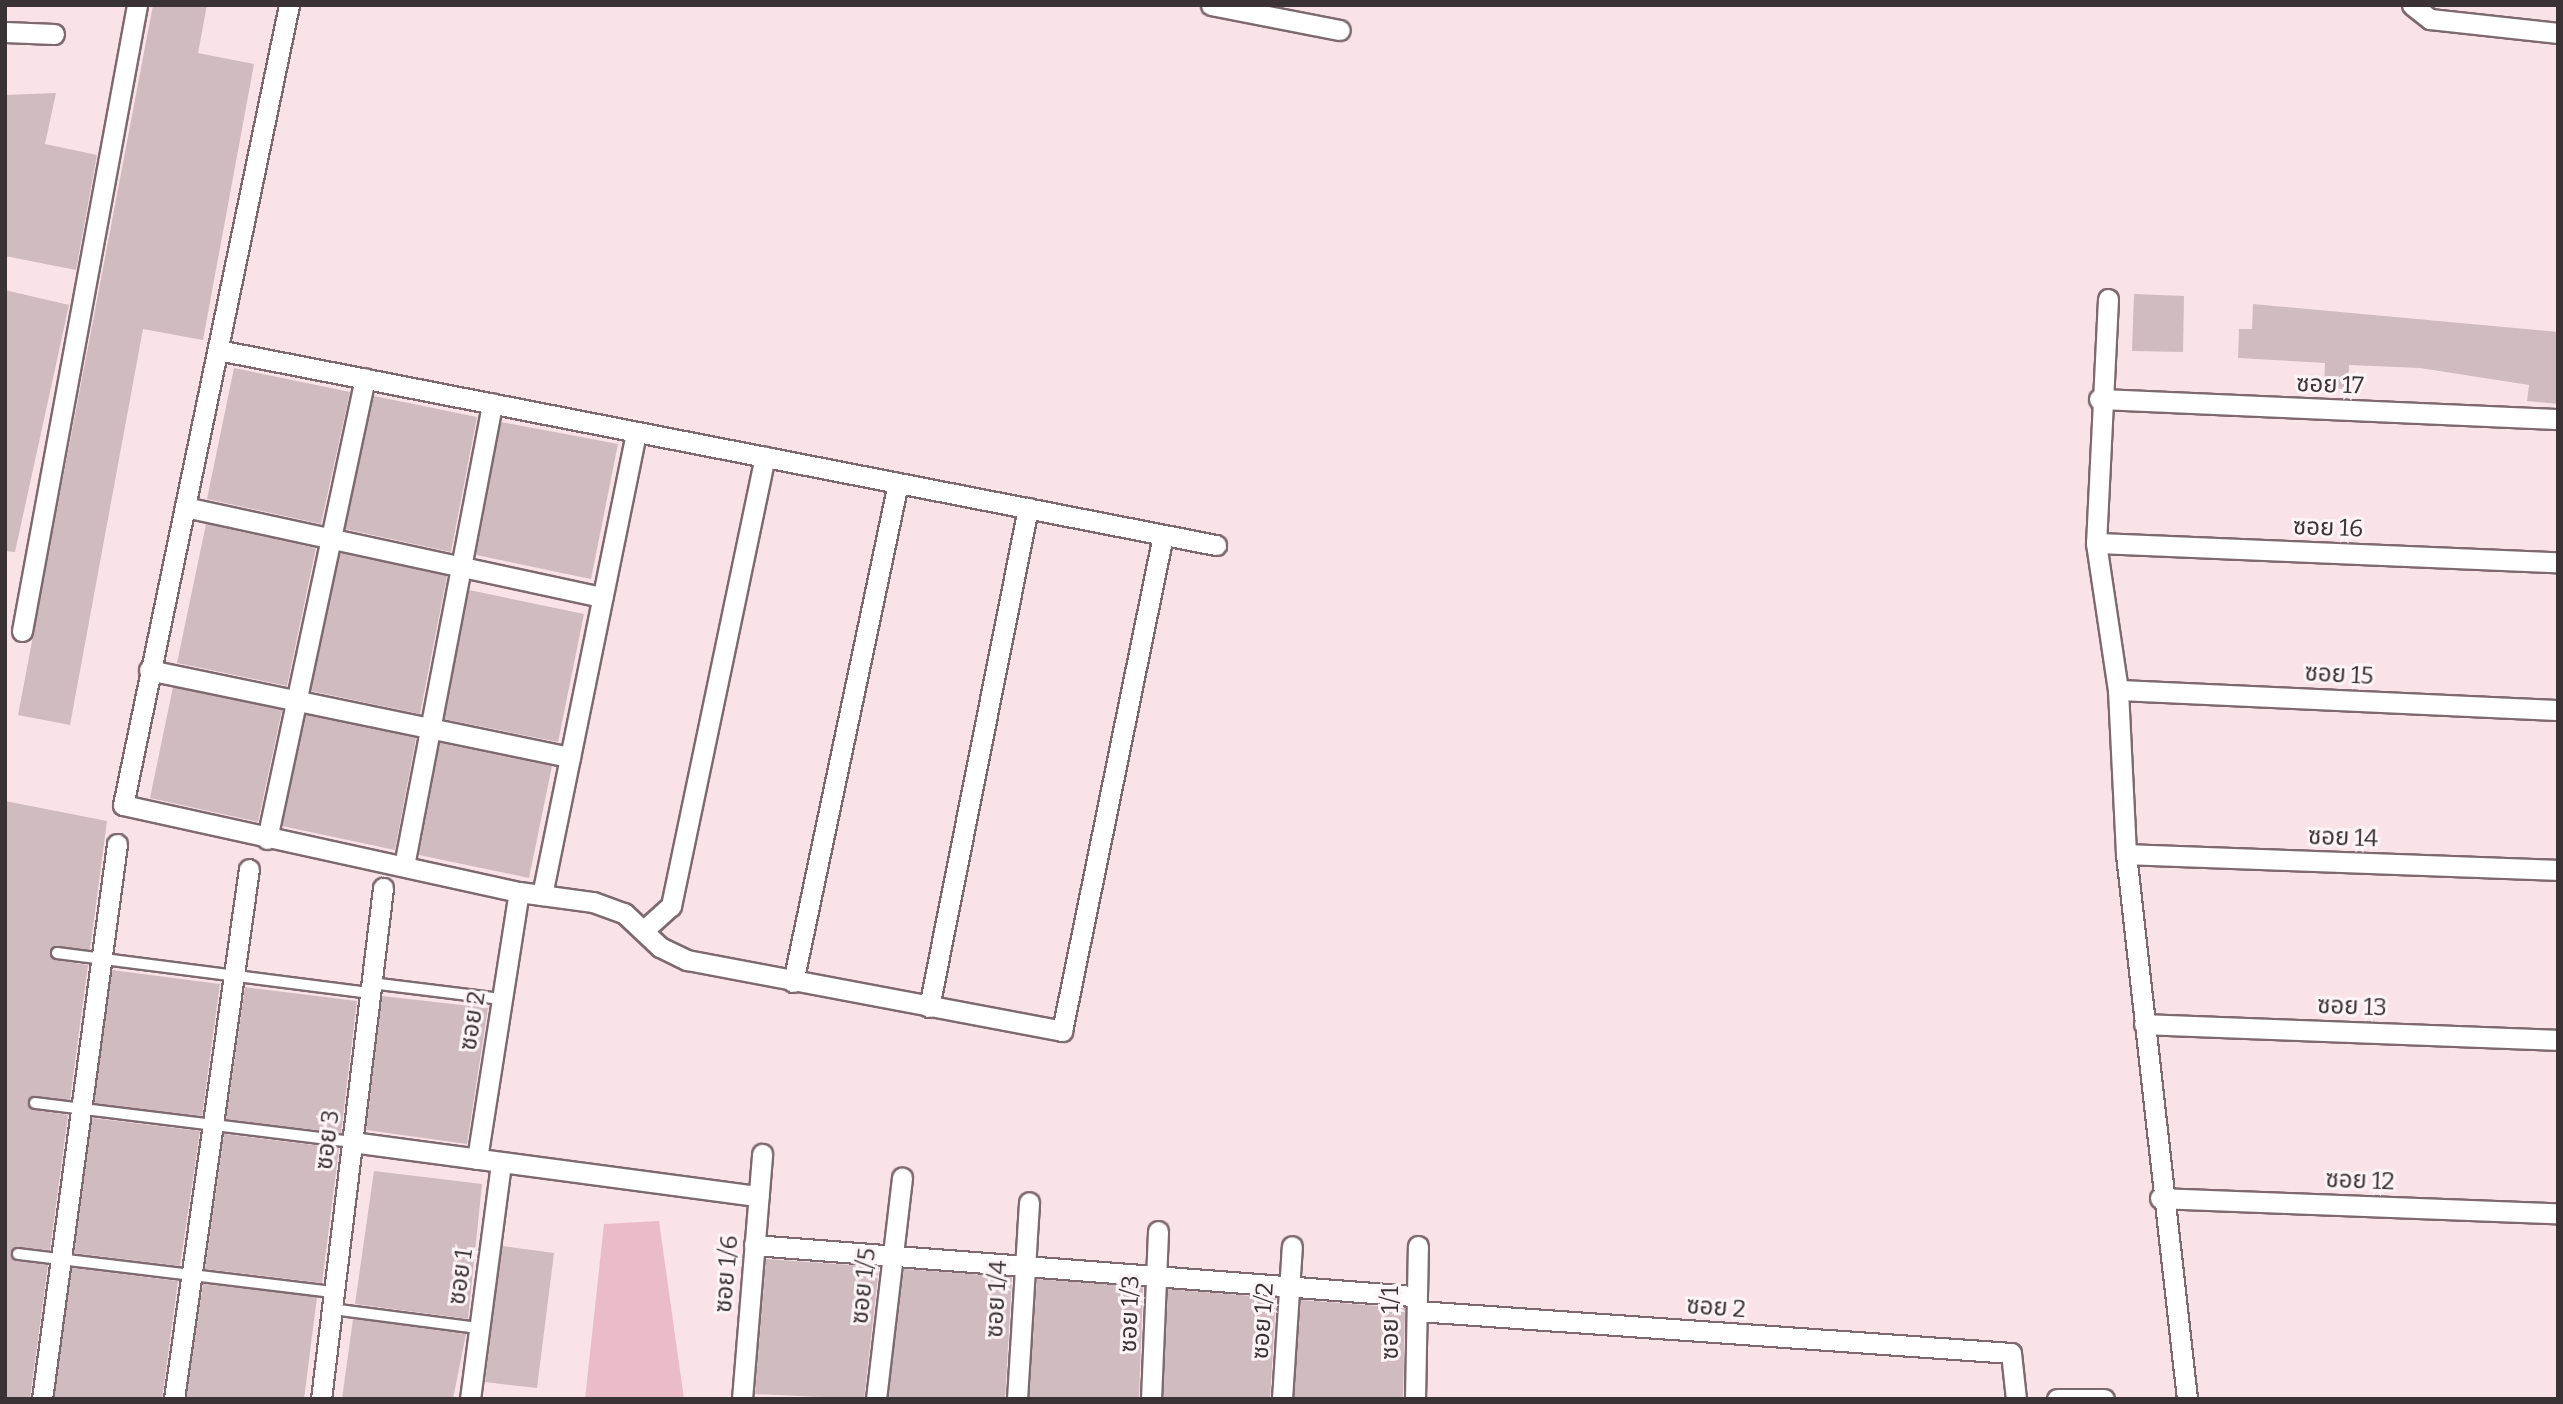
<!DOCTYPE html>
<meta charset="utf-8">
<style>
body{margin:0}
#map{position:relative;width:2563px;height:1404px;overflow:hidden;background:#f9e3e9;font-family:Bitter,"Noto Sans Thai",serif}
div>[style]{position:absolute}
.green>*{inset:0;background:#eabcca}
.building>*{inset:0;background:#d0bbc1}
.roads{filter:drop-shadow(2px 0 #7d696f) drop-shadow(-2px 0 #7d696f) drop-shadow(0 2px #7d696f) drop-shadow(0 -2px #7d696f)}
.service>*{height:10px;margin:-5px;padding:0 5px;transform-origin:5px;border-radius:5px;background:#fff}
.minor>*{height:19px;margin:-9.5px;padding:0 9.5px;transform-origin:9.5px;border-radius:9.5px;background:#fff}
span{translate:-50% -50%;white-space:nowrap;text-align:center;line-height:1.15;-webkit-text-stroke:6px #fdf4f7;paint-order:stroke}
.street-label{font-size:24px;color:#3a3234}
.frame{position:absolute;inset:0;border:7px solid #3a3234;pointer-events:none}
</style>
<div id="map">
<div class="green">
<div style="clip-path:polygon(659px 1221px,684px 1399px,585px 1399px,604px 1224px)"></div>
</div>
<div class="building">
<div style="clip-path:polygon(153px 5px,207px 5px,198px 53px,254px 64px,203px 340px,143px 329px,70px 725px,18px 715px)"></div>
<div style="clip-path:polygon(56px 93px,45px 144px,97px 155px,76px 270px,5px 256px,5px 95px)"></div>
<div style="clip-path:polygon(5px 290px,69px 305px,15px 552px,5px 551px)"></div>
<div style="clip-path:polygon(2134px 294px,2184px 296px,2183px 352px,2132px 351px)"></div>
<div style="clip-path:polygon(2253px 304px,2558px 332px,2558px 404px,2527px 401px,2529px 385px,2420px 368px,2349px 365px,2348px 389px,2324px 388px,2325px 363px,2238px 358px,2239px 329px,2252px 329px)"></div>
<div style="clip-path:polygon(234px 368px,350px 392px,321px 524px,207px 499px)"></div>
<div style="clip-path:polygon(374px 396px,477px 417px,451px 552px,345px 529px)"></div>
<div style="clip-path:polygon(501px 422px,618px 444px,591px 579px,476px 555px)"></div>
<div style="clip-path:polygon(206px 524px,316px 548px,287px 686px,177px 663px)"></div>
<div style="clip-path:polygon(340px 553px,447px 576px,420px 714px,311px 691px)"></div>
<div style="clip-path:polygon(469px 590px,584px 614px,558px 742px,444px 719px)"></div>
<div style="clip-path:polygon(173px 687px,282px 710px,258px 822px,150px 798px)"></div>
<div style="clip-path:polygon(306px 715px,416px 738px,395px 850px,282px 826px)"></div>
<div style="clip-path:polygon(440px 743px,552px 766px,529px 878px,419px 855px)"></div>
<div style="clip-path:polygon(5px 801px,107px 821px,90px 950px,57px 946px,50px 951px,55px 960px,88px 965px,70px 1100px,35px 1096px,28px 1101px,33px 1110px,68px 1115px,50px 1250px,18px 1247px,11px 1252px,16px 1261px,48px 1265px,30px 1399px,5px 1399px)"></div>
<div style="clip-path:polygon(112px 970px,220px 984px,202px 1116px,94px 1103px)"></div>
<div style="clip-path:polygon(245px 987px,357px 1001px,341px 1133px,226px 1119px)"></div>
<div style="clip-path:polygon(382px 996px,488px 1008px,467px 1144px,366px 1130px)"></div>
<div style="clip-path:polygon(92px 1118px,200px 1131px,180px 1266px,74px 1253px)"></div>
<div style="clip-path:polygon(224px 1134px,339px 1148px,322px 1283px,205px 1269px)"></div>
<div style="clip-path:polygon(374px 1171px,482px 1184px,468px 1319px,355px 1304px)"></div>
<div style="clip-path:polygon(502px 1246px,554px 1253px,537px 1388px,485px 1382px)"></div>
<div style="clip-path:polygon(766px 1259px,879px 1267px,864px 1399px,755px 1394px)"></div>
<div style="clip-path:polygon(72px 1268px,178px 1281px,162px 1399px,54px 1399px)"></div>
<div style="clip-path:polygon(904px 1269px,1012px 1277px,1005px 1399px,888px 1399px)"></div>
<div style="clip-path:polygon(1037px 1279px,1143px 1287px,1139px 1399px,1029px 1399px)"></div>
<div style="clip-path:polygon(203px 1284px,317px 1297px,304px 1399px,186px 1399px)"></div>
<div style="clip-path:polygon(1168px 1289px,1276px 1298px,1270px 1399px,1163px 1399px)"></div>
<div style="clip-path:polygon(1301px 1300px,1405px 1308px,1403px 1399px,1294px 1399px)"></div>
<div style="clip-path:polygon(353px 1319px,466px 1334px,453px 1399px,342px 1399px)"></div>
</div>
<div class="roads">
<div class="service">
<div style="left:57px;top:953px;width:316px;rotate:7.3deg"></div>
<div style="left:371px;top:983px;width:131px;rotate:7deg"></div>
<div style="left:35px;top:1103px;width:319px;rotate:7deg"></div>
<div style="left:18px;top:1254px;width:318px;rotate:6.9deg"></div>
<div style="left:332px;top:1309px;width:148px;rotate:7.4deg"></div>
</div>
<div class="minor">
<div style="left:289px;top:5px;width:817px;rotate:101.72deg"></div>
<div style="left:123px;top:805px;width:405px;rotate:12.4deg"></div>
<div style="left:519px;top:892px;width:75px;rotate:7.7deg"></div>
<div style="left:593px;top:902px;width:33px;rotate:20deg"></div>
<div style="left:624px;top:913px;width:50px;rotate:43.4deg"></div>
<div style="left:660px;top:947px;width:30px;rotate:26deg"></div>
<div style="left:687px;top:960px;width:382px;rotate:10.7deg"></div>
<div style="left:1062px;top:1031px;width:506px;rotate:-78.49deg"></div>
<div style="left:1211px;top:5px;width:131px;rotate:11deg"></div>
<div style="left:2412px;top:5px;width:23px;rotate:38deg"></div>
<div style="left:2430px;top:19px;width:129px;rotate:6.2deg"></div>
<div style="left:5px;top:32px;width:49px;rotate:2.3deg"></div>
<div style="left:2108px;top:299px;width:244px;rotate:92.8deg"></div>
<div style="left:2096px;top:543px;width:149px;rotate:81.5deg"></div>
<div style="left:2118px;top:690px;width:164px;rotate:87.2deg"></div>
<div style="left:2126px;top:854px;width:548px;rotate:83.61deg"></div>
<div style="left:218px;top:350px;width:1017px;rotate:11.06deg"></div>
<div style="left:2099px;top:399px;width:459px;rotate:2.5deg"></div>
<div style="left:185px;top:507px;width:427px;rotate:12.2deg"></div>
<div style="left:2096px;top:543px;width:462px;rotate:2.4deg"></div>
<div style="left:22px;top:631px;width:636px;rotate:-79.59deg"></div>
<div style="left:149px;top:670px;width:430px;rotate:11.7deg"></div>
<div style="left:2118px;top:690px;width:440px;rotate:2.6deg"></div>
<div style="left:267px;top:839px;width:471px;rotate:-78deg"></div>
<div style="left:2126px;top:854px;width:432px;rotate:2.1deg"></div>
<div style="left:404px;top:866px;width:471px;rotate:-79.2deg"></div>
<div style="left:542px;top:895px;width:472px;rotate:-78.5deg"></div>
<div style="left:644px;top:930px;width:36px;rotate:-42deg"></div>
<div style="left:671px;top:906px;width:459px;rotate:-78.2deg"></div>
<div style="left:793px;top:982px;width:510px;rotate:-78.12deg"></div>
<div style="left:929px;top:1007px;width:509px;rotate:-78.78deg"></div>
<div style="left:2144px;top:1024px;width:414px;rotate:2.2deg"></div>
<div style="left:352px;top:1142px;width:410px;rotate:7.6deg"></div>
<div style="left:477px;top:1159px;width:270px;rotate:-81.1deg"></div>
<div style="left:2160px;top:1198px;width:398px;rotate:2.2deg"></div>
<div style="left:754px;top:1245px;width:661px;rotate:4.43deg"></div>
<div style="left:1418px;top:1311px;width:594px;rotate:4.05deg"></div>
<div style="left:2011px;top:1353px;width:46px;rotate:83.8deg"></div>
<div style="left:42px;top:1399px;width:560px;rotate:-82.3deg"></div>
<div style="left:174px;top:1399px;width:535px;rotate:-81.95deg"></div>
<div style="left:321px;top:1399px;width:515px;rotate:-83.08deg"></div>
<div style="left:470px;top:1399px;width:239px;rotate:-82.5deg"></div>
<div style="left:742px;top:1399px;width:246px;rotate:-85.3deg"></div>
<div style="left:876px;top:1399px;width:223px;rotate:-83.3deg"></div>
<div style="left:1017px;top:1399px;width:197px;rotate:-86.5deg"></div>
<div style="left:1151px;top:1399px;width:168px;rotate:-87.6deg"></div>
<div style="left:1282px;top:1399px;width:153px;rotate:-86.3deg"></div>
<div style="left:1415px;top:1399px;width:153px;rotate:-88.9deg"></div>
<div style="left:2057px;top:1399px;width:47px"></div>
</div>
</div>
<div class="street-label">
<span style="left:2330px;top:385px;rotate:2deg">ซอย 17</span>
<span style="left:2328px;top:528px;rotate:2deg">ซอย 16</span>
<span style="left:2339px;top:675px;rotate:3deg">ซอย 15</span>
<span style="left:2343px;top:838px;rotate:2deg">ซอย 14</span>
<span style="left:2352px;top:1007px;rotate:2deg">ซอย 13</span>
<span style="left:473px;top:1021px;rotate:-81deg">ซอย 2</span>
<span style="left:328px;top:1140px;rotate:-83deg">ซอย 3</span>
<span style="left:2360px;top:1181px;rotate:2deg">ซอย 12</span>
<span style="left:727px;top:1274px;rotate:-85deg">ซอย 1/6</span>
<span style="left:461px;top:1277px;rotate:-82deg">ซอย 1</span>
<span style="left:864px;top:1286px;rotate:-84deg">ซอย 1/5</span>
<span style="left:997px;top:1299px;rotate:-87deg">ซอย 1/4</span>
<span style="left:1716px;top:1308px;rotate:4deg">ซอย 2</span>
<span style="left:1130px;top:1314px;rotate:-88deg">ซอย 1/3</span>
<span style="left:1263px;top:1321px;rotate:-86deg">ซอย 1/2</span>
<span style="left:1391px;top:1323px;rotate:-90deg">ซอย 1/1</span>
</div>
<div class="frame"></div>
</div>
